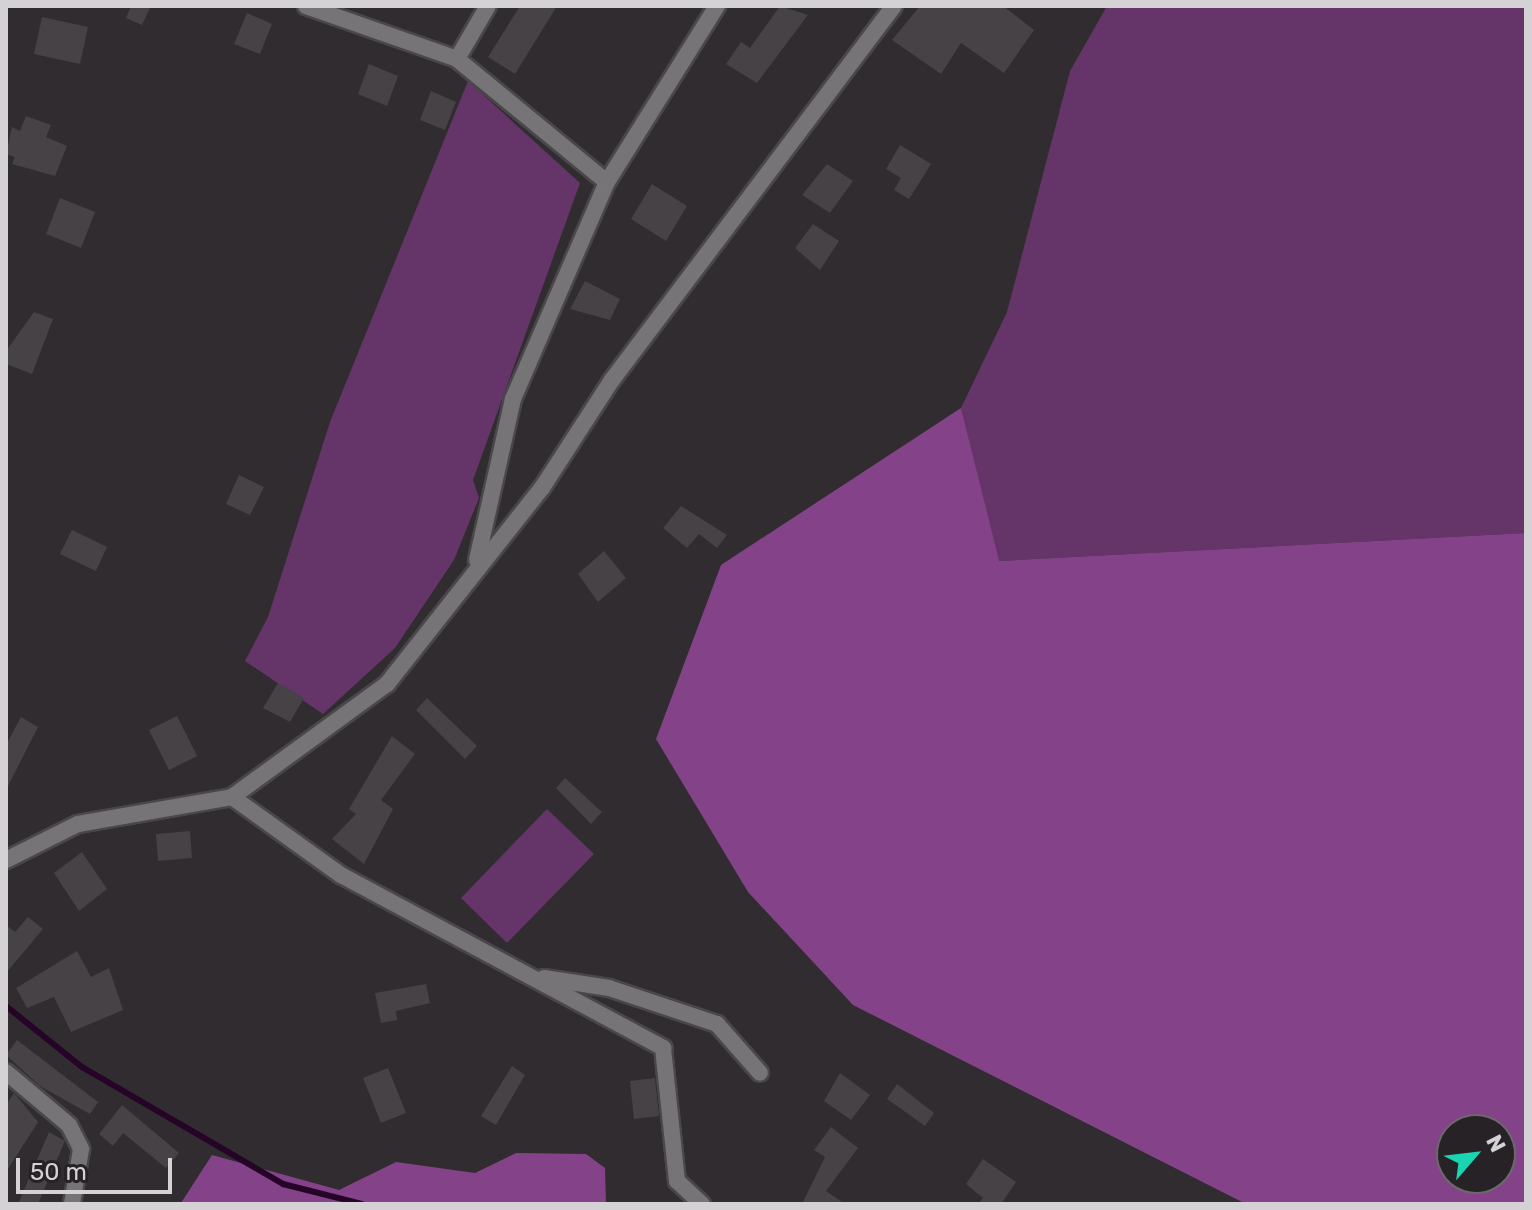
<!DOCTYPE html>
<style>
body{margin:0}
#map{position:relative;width:1532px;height:1210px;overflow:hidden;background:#302c30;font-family:Rubik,sans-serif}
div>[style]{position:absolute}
.green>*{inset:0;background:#653569}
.forest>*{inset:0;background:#844389}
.stream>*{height:6px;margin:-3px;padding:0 3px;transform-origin:3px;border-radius:3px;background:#250428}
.building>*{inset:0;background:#464246}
.roads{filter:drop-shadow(2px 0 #4a474a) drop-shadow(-2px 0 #4a474a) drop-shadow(0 2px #4a474a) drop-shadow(0 -2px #4a474a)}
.minor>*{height:16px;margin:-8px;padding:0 8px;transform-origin:8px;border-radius:8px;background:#767476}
.tertiary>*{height:16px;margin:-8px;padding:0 8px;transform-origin:8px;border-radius:8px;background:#767476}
span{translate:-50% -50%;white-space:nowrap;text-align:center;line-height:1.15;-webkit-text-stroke:6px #262226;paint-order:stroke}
.frame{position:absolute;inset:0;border:8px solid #d4d2d4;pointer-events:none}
.north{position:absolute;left:1436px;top:1114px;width:80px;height:80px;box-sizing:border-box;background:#262226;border:2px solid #6c686c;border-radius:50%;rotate:62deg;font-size:22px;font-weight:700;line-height:32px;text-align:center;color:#d4d2d4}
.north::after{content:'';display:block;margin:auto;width:28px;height:36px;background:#19d5b2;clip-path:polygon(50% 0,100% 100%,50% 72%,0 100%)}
.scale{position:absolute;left:16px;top:1158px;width:156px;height:36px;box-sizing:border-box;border:4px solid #d4d2d4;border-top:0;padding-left:10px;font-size:24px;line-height:28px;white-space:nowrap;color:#d4d2d4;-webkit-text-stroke:6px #262226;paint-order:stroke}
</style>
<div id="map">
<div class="green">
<div style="clip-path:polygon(1107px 6px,1526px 6px,1526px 533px,998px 561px,961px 408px,1007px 312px,1070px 71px)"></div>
<div style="clip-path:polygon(468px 81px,580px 183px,473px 480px,479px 498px,454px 560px,395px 648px,323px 714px,245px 661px,268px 617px,330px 422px)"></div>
<div style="clip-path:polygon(547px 809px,594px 854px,507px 943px,461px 898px)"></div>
</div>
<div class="forest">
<div style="clip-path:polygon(evenodd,961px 408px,999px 561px,1526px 533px,1526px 1204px,1246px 1204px,853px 1005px,748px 892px,656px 739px,721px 565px,961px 408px,1452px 1130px,1500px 1130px,1500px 1178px,1452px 1178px,1452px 1130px)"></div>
<div style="clip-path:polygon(516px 1153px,586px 1154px,605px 1168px,606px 1204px,181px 1203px,212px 1155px,339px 1190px,396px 1162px,475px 1173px)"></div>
</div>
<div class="stream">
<div style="left:6px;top:1006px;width:97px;rotate:38.8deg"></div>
<div style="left:82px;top:1067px;width:233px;rotate:30.2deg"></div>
<div style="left:283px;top:1184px;width:81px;rotate:14.2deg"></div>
</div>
<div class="building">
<div style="clip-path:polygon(131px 6px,151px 6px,142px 25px,126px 18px)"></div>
<div style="clip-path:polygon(520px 6px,557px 6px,515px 74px,488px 57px)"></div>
<div style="clip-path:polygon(780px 6px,808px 15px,757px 83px,726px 64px,741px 42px,750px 48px)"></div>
<div style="clip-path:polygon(920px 6px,1003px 6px,1034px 30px,1004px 73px,961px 43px,941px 74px,892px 40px)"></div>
<div style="clip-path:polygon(247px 13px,272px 24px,260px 54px,234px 44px)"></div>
<div style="clip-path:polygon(42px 17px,88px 27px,80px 64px,34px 54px)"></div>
<div style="clip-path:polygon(369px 64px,398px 76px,387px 106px,358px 94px)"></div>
<div style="clip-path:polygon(431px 91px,456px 102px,445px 130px,420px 120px)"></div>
<div style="clip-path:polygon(26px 116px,51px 125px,46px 137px,67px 146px,55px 176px,12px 164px,15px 157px,6px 154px,12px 127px,20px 131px)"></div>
<div style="clip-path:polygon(900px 145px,931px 164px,909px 199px,894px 190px,901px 178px,886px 169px)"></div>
<div style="clip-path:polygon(827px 164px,853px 181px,830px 213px,802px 195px)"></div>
<div style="clip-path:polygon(652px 184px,687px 206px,666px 241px,631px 219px)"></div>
<div style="clip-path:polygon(60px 198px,95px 212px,81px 248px,46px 234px)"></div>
<div style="clip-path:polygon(813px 224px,839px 241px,820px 270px,795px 248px)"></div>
<div style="clip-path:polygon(585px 281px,620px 299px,610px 320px,570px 309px)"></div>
<div style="clip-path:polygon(34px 312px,53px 319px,32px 374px,6px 364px,6px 351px)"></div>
<div style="clip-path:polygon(239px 475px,264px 487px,250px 515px,226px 504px)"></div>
<div style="clip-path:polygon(681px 506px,727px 535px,717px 548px,699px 534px,687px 548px,663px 528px)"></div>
<div style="clip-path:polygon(72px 530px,107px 547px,96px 571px,60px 554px)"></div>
<div style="clip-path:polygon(604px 551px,626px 578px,598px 602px,578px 574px)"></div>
<div style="clip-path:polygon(278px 683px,304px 698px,290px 722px,263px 708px)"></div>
<div style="clip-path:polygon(427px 698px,477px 746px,465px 759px,416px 710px)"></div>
<div style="clip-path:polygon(177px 716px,197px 756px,169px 770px,149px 730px)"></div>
<div style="clip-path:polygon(21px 717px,38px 727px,6px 790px,6px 745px)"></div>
<div style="clip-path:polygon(392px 736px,415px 754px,381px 800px,393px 809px,364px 864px,332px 839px,356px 814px,349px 809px)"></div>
<div style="clip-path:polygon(565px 778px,602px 812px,591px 824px,556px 788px)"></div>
<div style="clip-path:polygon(190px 831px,192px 858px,158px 861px,156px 834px)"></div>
<div style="clip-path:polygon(82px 852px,107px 889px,79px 911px,54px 873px)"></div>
<div style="clip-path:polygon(28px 917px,43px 929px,6px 973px,6px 925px,15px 932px)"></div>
<div style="clip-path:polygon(77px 951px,91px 977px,109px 968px,123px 1010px,71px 1032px,54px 997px,27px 1008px,16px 988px)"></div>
<div style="clip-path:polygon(426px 984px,430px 1003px,396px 1011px,397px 1020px,381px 1023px,375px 993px)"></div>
<div style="clip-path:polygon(17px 1040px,98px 1102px,90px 1114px,40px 1086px,6px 1055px)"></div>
<div style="clip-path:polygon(512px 1066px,525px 1075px,496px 1125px,481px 1116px)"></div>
<div style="clip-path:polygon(388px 1068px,406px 1113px,381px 1123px,363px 1078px)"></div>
<div style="clip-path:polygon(840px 1073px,870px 1095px,851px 1120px,824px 1101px)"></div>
<div style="clip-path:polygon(655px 1078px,659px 1116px,634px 1119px,630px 1081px)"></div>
<div style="clip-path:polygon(897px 1084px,934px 1113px,925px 1126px,887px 1099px)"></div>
<div style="clip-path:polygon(14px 1093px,38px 1122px,6px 1172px,6px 1105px)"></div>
<div style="clip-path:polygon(122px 1105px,179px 1153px,166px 1168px,123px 1133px,113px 1146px,99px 1134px)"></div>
<div style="clip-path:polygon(831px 1127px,858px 1148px,826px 1191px,845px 1204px,802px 1204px,825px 1157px,814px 1150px)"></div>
<div style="clip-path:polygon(49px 1132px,65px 1141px,38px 1204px,18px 1204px)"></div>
<div style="clip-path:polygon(983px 1159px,1016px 1182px,1001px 1204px,978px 1204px,983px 1198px,966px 1184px)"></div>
</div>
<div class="roads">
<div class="minor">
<div style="left:306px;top:6px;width:160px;rotate:19.3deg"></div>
<div style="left:457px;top:59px;width:194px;rotate:39.4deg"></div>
<div style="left:457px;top:59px;width:61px;rotate:-59.7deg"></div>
<div style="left:477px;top:560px;width:165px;rotate:-77.4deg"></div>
<div style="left:513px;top:399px;width:236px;rotate:-66.6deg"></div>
<div style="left:607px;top:182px;width:208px;rotate:-58deg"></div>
<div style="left:232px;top:797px;width:134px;rotate:35.6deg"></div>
<div style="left:341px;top:875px;width:366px;rotate:28.2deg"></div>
<div style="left:663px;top:1048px;width:134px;rotate:84deg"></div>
<div style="left:677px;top:1181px;width:34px;rotate:43deg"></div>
<div style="left:6px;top:860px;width:80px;rotate:-26.6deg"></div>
<div style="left:78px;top:824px;width:156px;rotate:-9.9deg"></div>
<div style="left:232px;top:797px;width:192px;rotate:-36.1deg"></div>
<div style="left:387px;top:684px;width:250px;rotate:-51.7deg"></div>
<div style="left:542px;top:488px;width:129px;rotate:-57.1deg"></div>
<div style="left:612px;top:380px;width:468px;rotate:-53deg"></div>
<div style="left:544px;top:978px;width:66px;rotate:8.7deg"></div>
<div style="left:609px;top:988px;width:114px;rotate:18.4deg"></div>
<div style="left:717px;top:1024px;width:65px;rotate:48.7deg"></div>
</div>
<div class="tertiary">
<div style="left:6px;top:1072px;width:82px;rotate:40.1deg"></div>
<div style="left:69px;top:1125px;width:27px;rotate:63deg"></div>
<div style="left:81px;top:1149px;width:56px;rotate:99.3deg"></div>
</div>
</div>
<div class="frame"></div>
<div class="north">N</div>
<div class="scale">50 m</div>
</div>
